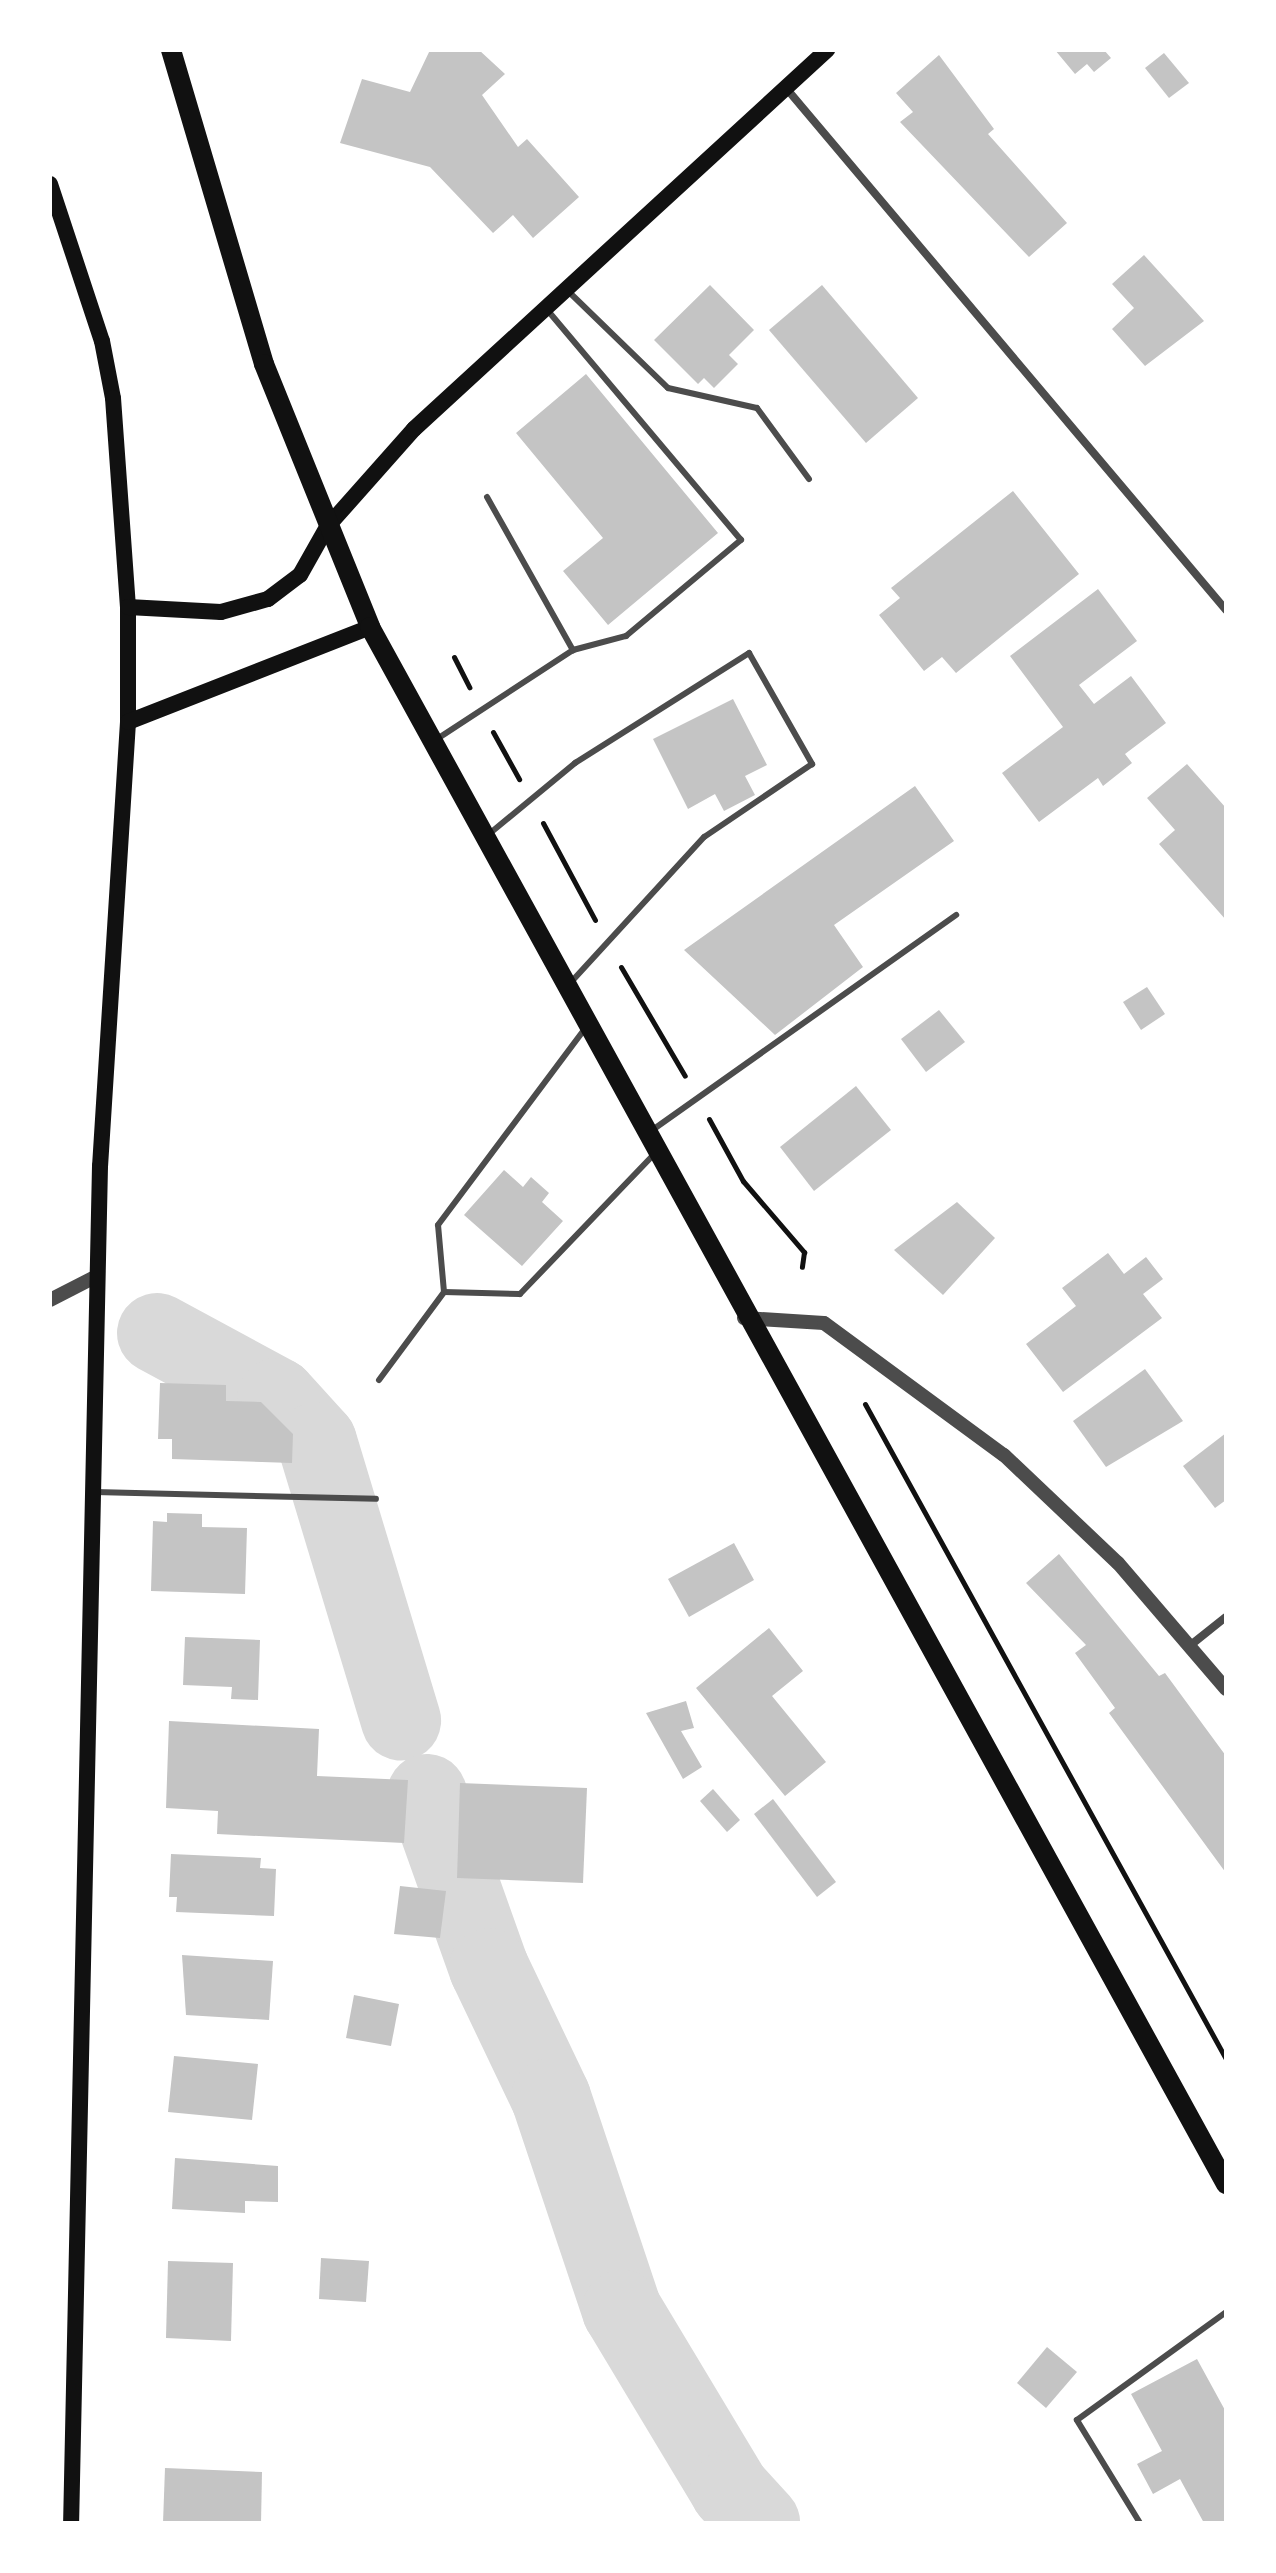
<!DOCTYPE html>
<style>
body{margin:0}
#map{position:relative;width:1276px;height:2573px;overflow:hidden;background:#fff;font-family:Quicksand,sans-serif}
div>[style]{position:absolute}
.river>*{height:80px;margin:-40px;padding:0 40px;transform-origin:40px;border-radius:40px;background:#d9d9d9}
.building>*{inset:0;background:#c4c4c4}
.path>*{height:5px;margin:-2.5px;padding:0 2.5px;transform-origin:2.5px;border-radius:2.5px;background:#111}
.service>*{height:6px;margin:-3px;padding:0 3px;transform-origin:3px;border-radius:3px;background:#4c4c4c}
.minor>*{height:8px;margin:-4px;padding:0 4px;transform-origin:4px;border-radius:4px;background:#4c4c4c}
.tertiary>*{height:14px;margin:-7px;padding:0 7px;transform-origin:7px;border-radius:7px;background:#4c4c4c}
.secondary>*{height:16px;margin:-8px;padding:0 8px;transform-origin:8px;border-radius:8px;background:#111}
.primary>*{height:20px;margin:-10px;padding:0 10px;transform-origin:10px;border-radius:10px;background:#111}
span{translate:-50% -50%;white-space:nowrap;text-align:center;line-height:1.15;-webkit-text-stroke:6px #fff;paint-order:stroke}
.frame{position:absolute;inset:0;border:52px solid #fff;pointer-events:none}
</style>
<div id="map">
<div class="river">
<div style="left:157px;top:1333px;width:136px;rotate:28.4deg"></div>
<div style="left:277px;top:1398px;width:59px;rotate:47.7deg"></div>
<div style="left:317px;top:1442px;width:291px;rotate:73.2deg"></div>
<div style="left:427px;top:1794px;width:185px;rotate:70.4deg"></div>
<div style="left:489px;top:1968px;width:144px;rotate:64.5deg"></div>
<div style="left:551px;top:2098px;width:224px;rotate:71.5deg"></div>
<div style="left:622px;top:2310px;width:210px;rotate:59deg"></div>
<div style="left:730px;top:2490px;width:45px;rotate:47.7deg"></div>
</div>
<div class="building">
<div style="clip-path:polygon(430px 50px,479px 50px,505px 74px,482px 95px,518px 147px,527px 139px,579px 197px,533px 238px,513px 215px,493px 233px,430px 167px,340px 143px,362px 79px,410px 92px)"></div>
<div style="clip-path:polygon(1055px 50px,1104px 50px,1111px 58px,1094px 72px,1087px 64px,1075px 74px)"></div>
<div style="clip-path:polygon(1164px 53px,1189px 83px,1169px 98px,1145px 68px)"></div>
<div style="clip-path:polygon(939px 55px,994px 129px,988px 134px,1067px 223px,1029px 257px,900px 122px,913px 112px,896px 93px)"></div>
<div style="clip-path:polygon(1144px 255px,1204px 321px,1145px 366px,1112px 329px,1134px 308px,1112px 284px)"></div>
<div style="clip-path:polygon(710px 285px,754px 330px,729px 355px,738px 364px,714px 388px,704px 378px,698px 384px,654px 340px)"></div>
<div style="clip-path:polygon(822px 285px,918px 398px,866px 443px,769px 330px)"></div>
<div style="clip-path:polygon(586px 374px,718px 533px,608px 625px,563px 571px,603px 538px,516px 433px)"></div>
<div style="clip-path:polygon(1013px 491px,1079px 574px,956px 673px,942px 657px,924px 671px,879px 615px,900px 598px,891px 588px)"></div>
<div style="clip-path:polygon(1098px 589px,1137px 641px,1079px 685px,1094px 704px,1131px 676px,1166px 723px,1125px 754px,1132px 763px,1103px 786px,1098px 778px,1039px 822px,1002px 773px,1063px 727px,1010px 656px)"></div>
<div style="clip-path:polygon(733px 699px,767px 765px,745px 776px,755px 795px,724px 811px,715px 794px,688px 809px,653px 739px)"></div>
<div style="clip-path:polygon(1187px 764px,1226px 808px,1226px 920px,1159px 844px,1175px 830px,1147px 798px)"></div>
<div style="clip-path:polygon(915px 786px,954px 841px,834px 925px,863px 967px,775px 1035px,684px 950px)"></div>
<div style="clip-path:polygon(1147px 987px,1165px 1014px,1141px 1030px,1123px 1002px)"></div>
<div style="clip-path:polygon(939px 1010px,965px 1042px,926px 1072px,901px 1039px)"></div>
<div style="clip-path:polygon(856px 1086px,891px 1130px,814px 1191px,780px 1147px)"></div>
<div style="clip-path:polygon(504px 1170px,523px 1187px,531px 1177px,549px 1193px,542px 1202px,563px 1221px,522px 1266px,464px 1215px)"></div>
<div style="clip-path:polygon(957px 1202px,995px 1238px,943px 1295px,894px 1250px)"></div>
<div style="clip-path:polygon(1108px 1253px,1124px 1274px,1146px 1257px,1163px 1279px,1143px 1294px,1162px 1318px,1063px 1392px,1026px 1344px,1076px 1306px,1062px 1288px)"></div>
<div style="clip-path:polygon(1145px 1369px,1183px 1421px,1106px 1467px,1073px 1421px)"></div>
<div style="clip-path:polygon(160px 1383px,226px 1385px,226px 1401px,261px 1402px,293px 1434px,292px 1463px,172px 1459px,172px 1439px,158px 1439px)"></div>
<div style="clip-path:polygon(1226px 1433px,1226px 1500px,1215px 1508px,1183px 1466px)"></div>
<div style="clip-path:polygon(167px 1513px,202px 1514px,202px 1527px,247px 1528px,245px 1594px,151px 1591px,153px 1521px,167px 1522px)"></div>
<div style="clip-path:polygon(734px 1543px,754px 1580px,689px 1617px,668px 1579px)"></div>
<div style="clip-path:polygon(1059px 1554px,1159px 1676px,1165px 1673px,1226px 1756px,1226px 1873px,1109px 1713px,1115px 1708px,1075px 1653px,1086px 1645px,1026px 1583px)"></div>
<div style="clip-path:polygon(769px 1628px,803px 1671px,772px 1696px,826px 1762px,785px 1796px,696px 1688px)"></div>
<div style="clip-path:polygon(185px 1637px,260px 1640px,258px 1700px,231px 1699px,232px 1687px,183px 1685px)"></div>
<div style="clip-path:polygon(686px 1701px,694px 1728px,681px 1731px,702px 1767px,683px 1779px,646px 1713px)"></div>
<div style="clip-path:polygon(169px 1721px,319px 1729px,317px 1776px,408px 1780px,404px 1843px,217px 1834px,218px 1811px,166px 1808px)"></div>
<div style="clip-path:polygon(460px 1783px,587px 1788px,583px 1883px,457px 1878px)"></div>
<div style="clip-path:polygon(713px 1789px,740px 1820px,727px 1832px,700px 1801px)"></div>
<div style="clip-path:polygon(773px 1799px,836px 1882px,817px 1897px,754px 1814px)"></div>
<div style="clip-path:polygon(171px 1854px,261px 1858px,260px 1868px,276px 1869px,274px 1916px,176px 1912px,177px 1897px,169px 1897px)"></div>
<div style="clip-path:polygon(400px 1886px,446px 1891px,440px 1938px,394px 1934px)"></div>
<div style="clip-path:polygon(182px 1955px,273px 1961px,269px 2020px,186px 2015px)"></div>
<div style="clip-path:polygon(354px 1995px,399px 2004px,391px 2046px,346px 2038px)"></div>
<div style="clip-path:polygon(174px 2056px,258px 2064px,252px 2120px,168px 2112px)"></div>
<div style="clip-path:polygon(175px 2158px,278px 2166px,278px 2202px,245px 2201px,245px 2213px,172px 2209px)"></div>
<div style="clip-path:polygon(321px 2258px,369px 2261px,366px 2302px,319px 2299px)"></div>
<div style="clip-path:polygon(168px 2261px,233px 2263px,231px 2341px,166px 2338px)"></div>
<div style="clip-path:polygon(1047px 2347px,1077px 2372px,1046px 2408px,1017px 2383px)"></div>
<div style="clip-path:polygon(1197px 2359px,1226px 2412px,1226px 2523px,1204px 2523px,1180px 2479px,1153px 2494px,1137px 2464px,1162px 2451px,1131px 2394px)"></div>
<div style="clip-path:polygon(165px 2468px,262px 2472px,261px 2523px,163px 2523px)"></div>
</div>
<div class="path">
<div style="left:454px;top:657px;width:34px;rotate:63deg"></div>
<div style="left:493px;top:732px;width:54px;rotate:61deg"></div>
<div style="left:543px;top:823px;width:110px;rotate:61.8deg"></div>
<div style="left:621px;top:967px;width:126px;rotate:59.6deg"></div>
<div style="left:709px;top:1119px;width:71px;rotate:61.3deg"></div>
<div style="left:743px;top:1181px;width:94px;rotate:49.3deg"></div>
<div style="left:804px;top:1252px;width:15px;rotate:98deg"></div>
<div style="left:865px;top:1404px;width:748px;rotate:61.14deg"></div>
</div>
<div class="service">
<div style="left:569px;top:292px;width:138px;rotate:44.1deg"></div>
<div style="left:668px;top:388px;width:91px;rotate:12.7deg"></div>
<div style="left:757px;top:408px;width:88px;rotate:53.8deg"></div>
<div style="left:487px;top:497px;width:176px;rotate:60.7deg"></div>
<div style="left:437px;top:739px;width:163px;rotate:-33.2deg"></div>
<div style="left:573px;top:650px;width:55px;rotate:-14.8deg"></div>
<div style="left:626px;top:636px;width:150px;rotate:-39.9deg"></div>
<div style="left:741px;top:540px;width:301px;rotate:-130.1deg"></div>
<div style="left:489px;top:834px;width:112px;rotate:-39.5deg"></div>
<div style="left:575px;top:763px;width:206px;rotate:-32.3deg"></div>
<div style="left:749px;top:653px;width:128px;rotate:60.4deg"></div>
<div style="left:812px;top:764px;width:130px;rotate:145.9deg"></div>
<div style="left:704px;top:837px;width:198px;rotate:132.5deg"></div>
<div style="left:651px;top:1131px;width:374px;rotate:-35.3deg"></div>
<div style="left:444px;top:1292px;width:76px;rotate:1.5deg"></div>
<div style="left:520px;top:1294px;width:195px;rotate:-46.2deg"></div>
<div style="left:379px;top:1380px;width:109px;rotate:-53.5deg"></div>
<div style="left:444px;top:1292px;width:67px;rotate:-95.1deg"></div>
<div style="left:438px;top:1225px;width:247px;rotate:-53.2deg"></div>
<div style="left:95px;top:1492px;width:281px;rotate:1.4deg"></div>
<div style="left:1140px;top:2523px;width:121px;rotate:-121.5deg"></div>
<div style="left:1077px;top:2420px;width:184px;rotate:-35.9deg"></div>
</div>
<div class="minor">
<div style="left:786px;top:88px;width:683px;rotate:49.87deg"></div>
<div style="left:1192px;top:1644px;width:43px;rotate:-38.5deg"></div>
</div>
<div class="tertiary">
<div style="left:50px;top:1300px;width:53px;rotate:-27.1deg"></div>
<div style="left:744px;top:1318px;width:80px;rotate:3.6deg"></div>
<div style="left:824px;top:1323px;width:223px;rotate:36.3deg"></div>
<div style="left:1004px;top:1455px;width:157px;rotate:43.5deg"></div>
<div style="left:1118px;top:1563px;width:166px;rotate:49.4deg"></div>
</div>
<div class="secondary">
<div style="left:50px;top:184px;width:165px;rotate:71.7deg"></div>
<div style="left:102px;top:341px;width:58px;rotate:79.1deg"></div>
<div style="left:113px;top:398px;width:210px;rotate:85.9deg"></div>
<div style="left:128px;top:607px;width:115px;rotate:90deg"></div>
<div style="left:128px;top:722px;width:445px;rotate:93.6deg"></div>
<div style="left:100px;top:1166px;width:1357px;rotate:91.22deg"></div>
<div style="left:128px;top:607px;width:93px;rotate:3.1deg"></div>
<div style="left:221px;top:612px;width:49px;rotate:-15.5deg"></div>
<div style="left:268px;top:599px;width:40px;rotate:-37deg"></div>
<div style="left:300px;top:575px;width:55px;rotate:-60.6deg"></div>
<div style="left:327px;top:527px;width:131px;rotate:-48.4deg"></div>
<div style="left:414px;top:429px;width:561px;rotate:-42.54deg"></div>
<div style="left:128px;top:722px;width:260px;rotate:-21.4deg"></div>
</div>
<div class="primary">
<div style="left:171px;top:50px;width:327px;rotate:73.5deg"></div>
<div style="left:264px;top:364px;width:284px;rotate:68deg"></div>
<div style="left:370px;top:627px;width:1777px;rotate:61.2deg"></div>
</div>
<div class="frame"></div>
</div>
